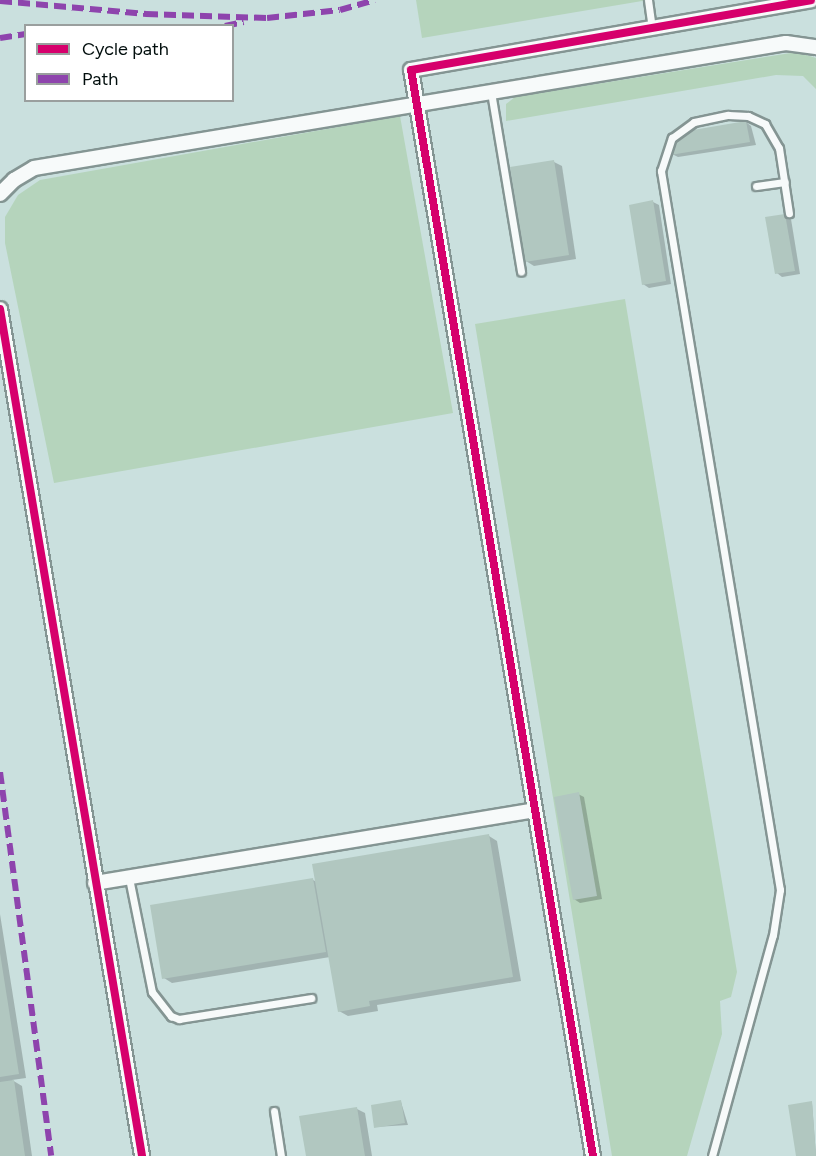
<!DOCTYPE html>
<style>
body{margin:0}
#map{position:relative;width:816px;height:1156px;overflow:hidden;background:#cae0de;font-family:Figtree,sans-serif}
div>[style]{position:absolute}
.green>*{inset:0;background:#b5d4bc}
.shadow>*{inset:0;background:#0003}
.building>*{inset:0;background:#b1c7c0}
.roads{filter:drop-shadow(2px 0 #849593) drop-shadow(-2px 0 #849593) drop-shadow(0 2px #849593) drop-shadow(0 -2px #849593)}
.lane>*{height:7px;margin:-3.5px;padding:0 3.5px;transform-origin:3.5px;border-radius:3.5px;background:#f7fafa}
.street>*{height:14px;margin:-7px;padding:0 7px;transform-origin:7px;border-radius:7px;background:#f7fafa}
.quiet>*{height:6px;margin-top:-3px;transform-origin:0;background:repeating-linear-gradient(90deg,#8e44ad 0 12px,transparent 0 18px)}
.cycleway>*{height:8px;margin:-4px;padding:0 4px;transform-origin:4px;border-radius:4px;background:#d6006c}
span{translate:-50% -50%;white-space:nowrap;text-align:center;line-height:1.15;-webkit-text-stroke:5px #fff;paint-order:stroke}
.legend{position:absolute;left:24px;top:24px;width:210px;height:78px;box-sizing:border-box;background:#fff;border:2px solid #9a9f9e;margin:0;padding:8px 10px;list-style:none;font-size:18px;color:#020e0d}
.legend li{display:flex;align-items:center;gap:12px;height:30px}
.legend b{width:30px;border:2px solid #9a9f9e}
</style>
<div id="map">
<div class="green">
<div style="clip-path:polygon(416px 0,648px 0,422px 38px)"></div>
<div style="clip-path:polygon(797px 52px,816px 58px,816px 89px,803px 76px,776px 75px,506px 121px,506px 104px,515px 97px)"></div>
<div style="clip-path:polygon(400px 116px,453px 413px,54px 483px,5px 243px,5px 217px,18px 195px,40px 180px)"></div>
<div style="clip-path:polygon(625px 299px,737px 972px,731px 997px,720px 1001px,722px 1034px,687px 1156px,612px 1156px,475px 324px)"></div>
</div>
<div class="shadow">
<div style="clip-path:polygon(746px 122px,751px 126px,756px 145px,678px 157px,672px 154px)"></div>
<div style="clip-path:polygon(554px 162px,562px 166px,576px 259px,534px 266px,526px 261px)"></div>
<div style="clip-path:polygon(653px 202px,659px 205px,671px 284px,649px 288px,643px 284px)"></div>
<div style="clip-path:polygon(785px 215px,791px 219px,800px 274px,782px 277px,777px 273px)"></div>
<div style="clip-path:polygon(578px 794px,584px 797px,602px 899px,580px 903px,574px 899px)"></div>
<div style="clip-path:polygon(489px 836px,497px 841px,521px 981px,377px 1005px,378px 1011px,348px 1016px,339px 1011px,330px 957px,172px 983px,164px 978px,313px 880px,317px 882px)"></div>
<div style="clip-path:polygon(0 914px,26px 1078px,12px 1080px,22px 1086px,32px 1156px,0 1156px)"></div>
<div style="clip-path:polygon(401px 1102px,408px 1125px,375px 1127px)"></div>
<div style="clip-path:polygon(812px 1103px,816px 1156px,798px 1156px)"></div>
<div style="clip-path:polygon(357px 1109px,365px 1113px,372px 1156px,307px 1156px)"></div>
</div>
<div class="building">
<div style="clip-path:polygon(746px 121px,750px 142px,670px 155px,680px 138px,693px 130px)"></div>
<div style="clip-path:polygon(554px 160px,569px 255px,525px 262px,510px 167px)"></div>
<div style="clip-path:polygon(653px 200px,666px 281px,642px 285px,629px 205px)"></div>
<div style="clip-path:polygon(785px 214px,795px 271px,775px 274px,765px 217px)"></div>
<div style="clip-path:polygon(579px 792px,597px 896px,573px 900px,554px 797px)"></div>
<div style="clip-path:polygon(489px 834px,513px 977px,369px 1001px,370px 1006px,338px 1012px,312px 864px)"></div>
<div style="clip-path:polygon(313px 878px,326px 952px,162px 979px,150px 905px)"></div>
<div style="clip-path:polygon(0 953px,19px 1074px,0 1077px)"></div>
<div style="clip-path:polygon(14px 1080px,25px 1156px,0 1156px,0 1082px)"></div>
<div style="clip-path:polygon(401px 1100px,405px 1123px,374px 1128px,371px 1105px)"></div>
<div style="clip-path:polygon(812px 1101px,816px 1156px,796px 1156px,788px 1105px)"></div>
<div style="clip-path:polygon(357px 1107px,365px 1156px,306px 1156px,299px 1116px)"></div>
</div>
<div class="roads">
<div class="lane">
<div style="left:648px;top:0;width:29px;rotate:82deg"></div>
<div style="left:491px;top:92px;width:182px;rotate:80.5deg"></div>
<div style="left:756px;top:186px;width:29px;rotate:-8deg"></div>
<div style="left:129px;top:878px;width:116px;rotate:78.6deg"></div>
<div style="left:152px;top:992px;width:31px;rotate:52deg"></div>
<div style="left:171px;top:1016px;width:9px;rotate:21deg"></div>
<div style="left:179px;top:1019px;width:134px;rotate:-9deg"></div>
<div style="left:274px;top:1111px;width:46px;rotate:81.2deg"></div>
<div style="left:712px;top:1156px;width:229px;rotate:-74.6deg"></div>
<div style="left:773px;top:935px;width:46px;rotate:-81.2deg"></div>
<div style="left:780px;top:890px;width:729px;rotate:-99.4deg"></div>
<div style="left:661px;top:171px;width:35px;rotate:-72deg"></div>
<div style="left:672px;top:138px;width:27px;rotate:-36deg"></div>
<div style="left:694px;top:122px;width:35px;rotate:-12deg"></div>
<div style="left:728px;top:115px;width:20px;rotate:3deg"></div>
<div style="left:748px;top:116px;width:19px;rotate:25deg"></div>
<div style="left:765px;top:124px;width:28px;rotate:60deg"></div>
<div style="left:779px;top:148px;width:66px;rotate:81.3deg"></div>
</div>
<div class="street">
<div style="left:0;top:194px;width:20px;rotate:-45deg"></div>
<div style="left:14px;top:180px;width:23px;rotate:-31deg"></div>
<div style="left:34px;top:168px;width:762px;rotate:-9.44deg"></div>
<div style="left:786px;top:43px;width:30px;rotate:8deg"></div>
<div style="left:0;top:309px;width:859px;rotate:80.48deg"></div>
<div style="left:95px;top:883px;width:445px;rotate:-9.4deg"></div>
<div style="left:593px;top:1156px;width:1101px;rotate:-99.51deg"></div>
<div style="left:411px;top:70px;width:406px;rotate:-9.9deg"></div>
</div>
</div>
<div class="quiet">
<div style="left:0;top:1px;width:147px;rotate:5.1deg"></div>
<div style="left:146px;top:14px;width:121px;rotate:1.9deg"></div>
<div style="left:267px;top:18px;width:73px;rotate:-6.3deg"></div>
<div style="left:340px;top:10px;width:36px;rotate:-16deg"></div>
<div style="left:225px;top:26px;width:19px;rotate:-12deg"></div>
<div style="left:0;top:38px;width:26px;rotate:-9deg"></div>
<div style="left:0;top:772px;width:387px;rotate:82.4deg"></div>
</div>
<div class="cycleway">
<div style="left:0;top:309px;width:859px;rotate:80.48deg"></div>
<div style="left:593px;top:1156px;width:1101px;rotate:-99.51deg"></div>
<div style="left:411px;top:70px;width:406px;rotate:-9.9deg"></div>
</div>
<ul class="legend">
<li><b style="height:8px;background:#d6006c"></b>Cycle path</li>
<li><b style="height:8px;background:#8e44ad"></b>Path</li>
</ul>
</div>
